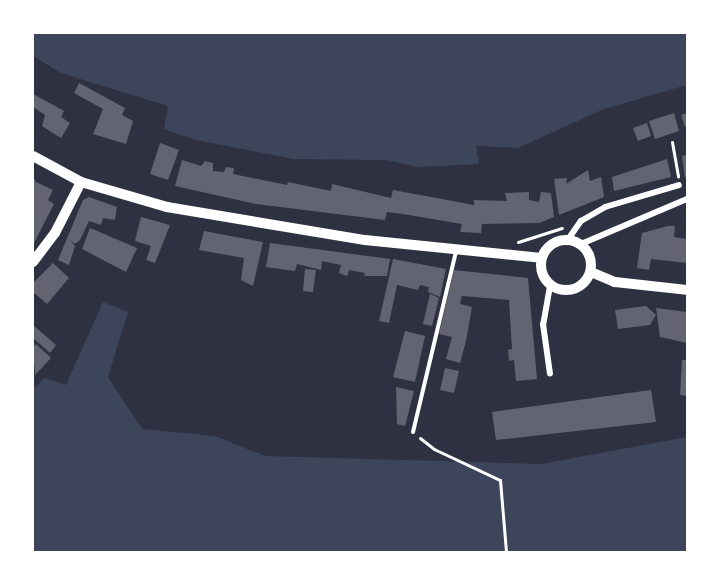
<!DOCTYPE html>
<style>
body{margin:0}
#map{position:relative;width:720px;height:585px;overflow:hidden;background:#2d3142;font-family:Manrope,sans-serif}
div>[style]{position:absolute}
.green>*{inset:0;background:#3c4559}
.building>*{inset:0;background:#626471}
.path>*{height:3px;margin:-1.5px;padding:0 1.5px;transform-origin:1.5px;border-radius:1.5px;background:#fff}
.service>*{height:4px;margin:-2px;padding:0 2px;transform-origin:2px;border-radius:2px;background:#fff}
.minor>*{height:6px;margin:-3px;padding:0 3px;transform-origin:3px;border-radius:3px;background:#fff}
.tertiary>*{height:10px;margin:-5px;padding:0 5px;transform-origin:5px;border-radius:5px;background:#fff}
.tertiary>.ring{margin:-5px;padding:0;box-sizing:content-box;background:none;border:10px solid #fff;border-radius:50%}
span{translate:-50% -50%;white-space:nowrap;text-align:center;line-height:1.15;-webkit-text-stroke:4.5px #fff;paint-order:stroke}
.frame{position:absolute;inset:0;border:34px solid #fff;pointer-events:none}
</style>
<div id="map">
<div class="green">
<div style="clip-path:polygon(33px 33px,687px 33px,687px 85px,604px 109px,518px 148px,476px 146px,479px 164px,418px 167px,386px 160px,293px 159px,196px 140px,164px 129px,168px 106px,61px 73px,33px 56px)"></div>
<div style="clip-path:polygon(103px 302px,128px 312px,108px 377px,142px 429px,215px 436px,265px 456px,541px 464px,687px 437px,687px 552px,33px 552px,33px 389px,45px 378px,66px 385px)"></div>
</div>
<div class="building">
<div style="clip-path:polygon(79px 83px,125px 108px,122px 115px,133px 121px,126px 144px,93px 134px,103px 109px,74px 93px)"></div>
<div style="clip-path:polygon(33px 94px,64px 111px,61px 117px,70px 123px,61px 138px,42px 126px,45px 115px,33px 107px)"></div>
<div style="clip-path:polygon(674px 113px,679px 131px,655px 139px,649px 121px)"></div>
<div style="clip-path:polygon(687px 113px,687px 126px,685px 127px,681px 115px)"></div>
<div style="clip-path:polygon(647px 123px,651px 136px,638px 141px,633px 128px)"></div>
<div style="clip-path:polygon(160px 143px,179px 150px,168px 180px,150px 174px)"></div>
<div style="clip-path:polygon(687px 155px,687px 177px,685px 178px,682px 156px)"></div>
<div style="clip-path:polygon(667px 159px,671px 177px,614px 191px,612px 177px)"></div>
<div style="clip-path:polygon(182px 160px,201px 166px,205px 161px,213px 163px,213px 171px,224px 172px,226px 167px,234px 168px,233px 174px,287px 185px,288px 182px,331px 191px,332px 184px,391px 198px,393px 190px,474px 205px,474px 200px,507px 201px,505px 193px,529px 192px,529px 200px,539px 202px,541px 192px,551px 193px,554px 217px,539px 223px,482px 224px,481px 233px,460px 232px,462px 224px,403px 214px,387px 212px,385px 220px,256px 204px,175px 186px)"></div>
<div style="clip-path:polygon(588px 170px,590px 181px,601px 177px,604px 197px,559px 215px,554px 179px,567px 178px,566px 184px)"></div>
<div style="clip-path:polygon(33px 176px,36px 182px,53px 190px,48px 200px,54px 204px,33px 245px)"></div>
<div style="clip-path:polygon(89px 197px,117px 207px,115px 220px,103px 218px,101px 225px,89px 221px,80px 240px,75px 244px,70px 240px,75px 246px,69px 265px,58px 260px,83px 200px)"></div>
<div style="clip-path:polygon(141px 217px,170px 225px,155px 263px,146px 260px,151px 246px,135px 241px)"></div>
<div style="clip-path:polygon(668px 226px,675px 226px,674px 237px,687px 239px,687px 263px,651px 259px,649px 270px,637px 268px,642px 233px)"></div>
<div style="clip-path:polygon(90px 228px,137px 248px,126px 272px,82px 249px)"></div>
<div style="clip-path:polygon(204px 231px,263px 242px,253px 286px,241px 280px,244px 258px,199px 250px)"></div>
<div style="clip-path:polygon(270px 243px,390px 259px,387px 276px,364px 276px,365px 273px,349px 270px,347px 276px,339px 273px,341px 265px,322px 261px,321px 270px,297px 264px,295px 271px,266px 267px)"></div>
<div style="clip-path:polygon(393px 259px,446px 269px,440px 297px,428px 292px,429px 287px,420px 285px,418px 290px,397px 285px,389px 323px,379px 321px)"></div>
<div style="clip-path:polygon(53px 263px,69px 278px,47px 304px,33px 292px,33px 283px)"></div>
<div style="clip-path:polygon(305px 269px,316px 270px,313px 292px,303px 291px)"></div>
<div style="clip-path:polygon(454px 270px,528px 278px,537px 379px,516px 381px,514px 360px,509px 361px,508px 350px,512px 349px,509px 300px,462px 296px,460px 304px,472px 307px,466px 341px,460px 363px,446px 359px,452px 337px,439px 334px)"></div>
<div style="clip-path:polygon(430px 294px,439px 298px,432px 326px,423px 324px)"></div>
<div style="clip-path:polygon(646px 306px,656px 315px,650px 325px,618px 329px,615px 310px)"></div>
<div style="clip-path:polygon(656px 308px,687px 312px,687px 343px,660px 337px)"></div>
<div style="clip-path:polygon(33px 325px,56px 345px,50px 353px,33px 338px)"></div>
<div style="clip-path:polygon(405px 331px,425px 336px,415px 382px,393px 377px)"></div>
<div style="clip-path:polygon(36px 344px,51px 358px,35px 375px,33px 347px)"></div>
<div style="clip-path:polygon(682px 360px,687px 360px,687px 396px,680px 395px)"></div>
<div style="clip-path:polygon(445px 368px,459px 371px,454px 393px,440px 390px)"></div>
<div style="clip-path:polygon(396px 387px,414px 391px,405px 426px,397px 424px)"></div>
<div style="clip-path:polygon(651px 390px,656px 422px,496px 440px,492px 412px)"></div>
</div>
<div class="path">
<div style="left:672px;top:142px;width:35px;rotate:80deg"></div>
<div style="left:518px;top:242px;width:46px;rotate:-17.7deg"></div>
<div style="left:420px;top:438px;width:18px;rotate:38deg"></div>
<div style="left:434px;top:449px;width:73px;rotate:25.2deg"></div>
<div style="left:500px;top:480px;width:72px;rotate:85.2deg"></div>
</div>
<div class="service">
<div style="left:413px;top:432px;width:185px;rotate:-76.6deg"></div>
</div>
<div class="minor">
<div style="left:569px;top:238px;width:21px;rotate:-55deg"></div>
<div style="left:581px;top:221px;width:28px;rotate:-30deg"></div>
<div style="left:605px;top:207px;width:77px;rotate:-16.6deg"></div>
<div style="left:581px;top:244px;width:115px;rotate:-23deg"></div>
<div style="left:550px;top:286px;width:39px;rotate:100deg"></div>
<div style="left:543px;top:324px;width:50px;rotate:82deg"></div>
</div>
<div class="tertiary">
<div style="left:33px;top:156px;width:55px;rotate:28.4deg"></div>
<div style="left:81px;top:182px;width:90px;rotate:16.2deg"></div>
<div style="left:167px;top:207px;width:201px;rotate:9.5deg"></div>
<div style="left:365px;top:240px;width:177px;rotate:5.8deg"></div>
<div class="ring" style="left:541px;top:240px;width:40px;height:40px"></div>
<div style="left:33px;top:262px;width:36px;rotate:-53deg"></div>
<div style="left:55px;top:233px;width:57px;rotate:-63deg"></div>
<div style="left:591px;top:272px;width:26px;rotate:23deg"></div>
<div style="left:615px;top:282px;width:72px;rotate:6.3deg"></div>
</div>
<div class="frame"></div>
</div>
